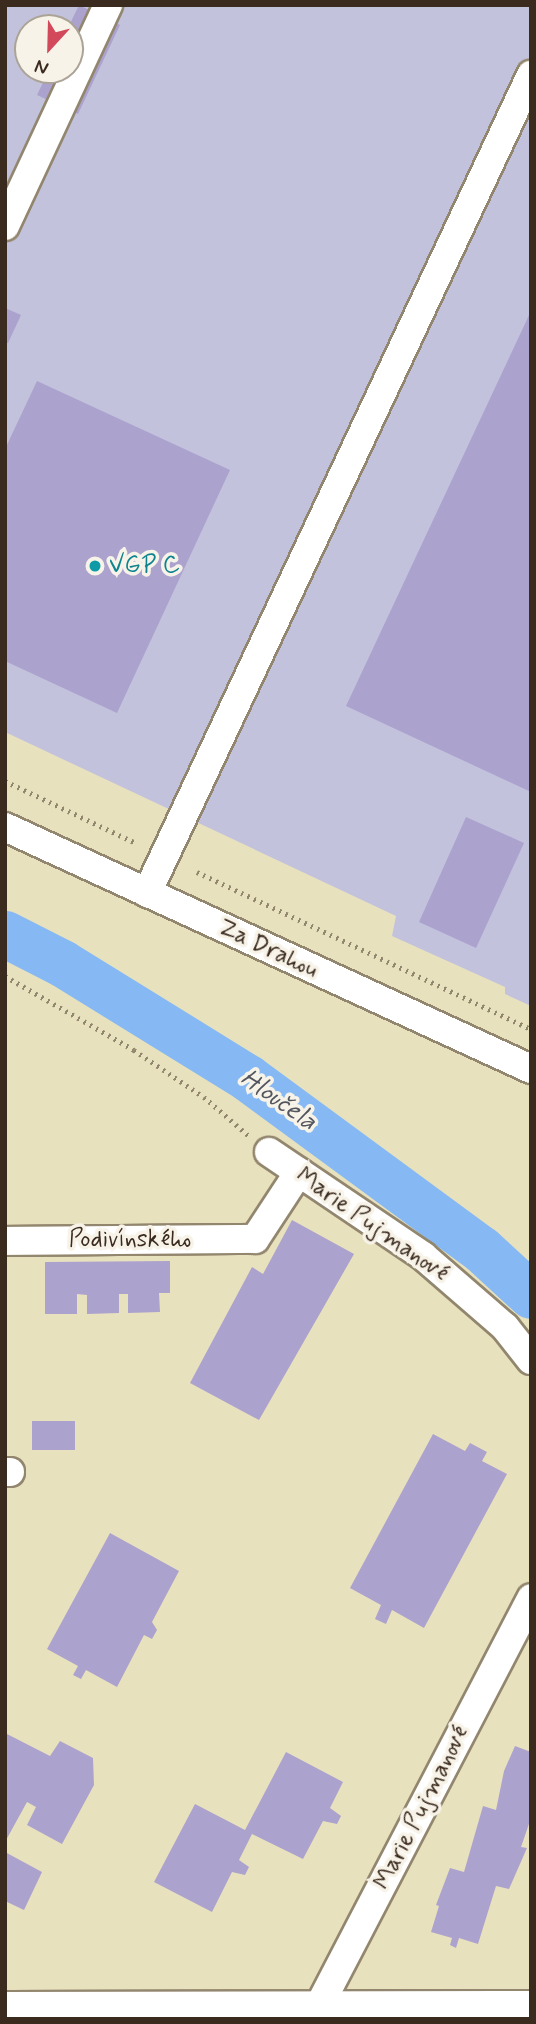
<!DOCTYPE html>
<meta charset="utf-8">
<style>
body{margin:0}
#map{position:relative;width:536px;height:2024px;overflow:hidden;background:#e8e1be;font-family:Mynerve,sans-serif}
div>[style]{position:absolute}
.industrial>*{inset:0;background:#c2c2dc}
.river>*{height:47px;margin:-23.5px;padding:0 23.5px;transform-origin:23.5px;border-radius:23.5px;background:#86b9f3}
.building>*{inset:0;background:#aca2ce}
.path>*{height:4.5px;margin-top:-2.25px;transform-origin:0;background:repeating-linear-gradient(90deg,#92866e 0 2px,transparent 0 7px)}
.roads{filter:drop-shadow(2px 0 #92866e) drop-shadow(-2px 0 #92866e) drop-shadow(0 2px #92866e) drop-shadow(0 -2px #92866e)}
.minor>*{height:28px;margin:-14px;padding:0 14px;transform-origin:14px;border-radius:14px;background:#fff}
.dots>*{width:19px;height:19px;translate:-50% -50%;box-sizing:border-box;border:4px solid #f7f3e8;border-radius:50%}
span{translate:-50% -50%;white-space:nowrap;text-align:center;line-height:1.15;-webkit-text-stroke:7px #f7f3e8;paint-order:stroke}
.culture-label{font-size:24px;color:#0d838f}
.left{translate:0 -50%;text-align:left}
.street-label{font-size:24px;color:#3b2a1e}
.water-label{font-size:26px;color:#52555e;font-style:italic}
.frame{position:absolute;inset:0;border:7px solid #3b2a1e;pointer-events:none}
.north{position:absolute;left:14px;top:14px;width:70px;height:70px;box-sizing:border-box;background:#f7f3e8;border:2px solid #aca397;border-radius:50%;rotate:202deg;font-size:19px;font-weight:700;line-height:28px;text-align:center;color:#3b2a1e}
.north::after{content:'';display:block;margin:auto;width:24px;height:32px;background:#d1495b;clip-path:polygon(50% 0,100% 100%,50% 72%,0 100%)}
</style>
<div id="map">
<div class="industrial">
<div style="clip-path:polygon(evenodd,5px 5px,531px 5px,531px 1006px,505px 994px,505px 987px,392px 936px,396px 916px,5px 732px,5px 5px,28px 28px,70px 28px,70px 70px,28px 70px,28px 28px)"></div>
</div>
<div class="river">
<div style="left:5px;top:934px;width:64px;rotate:27deg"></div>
<div style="left:62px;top:963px;width:219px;rotate:31.7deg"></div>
<div style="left:248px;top:1078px;width:289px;rotate:36.3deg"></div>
<div style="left:481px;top:1249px;width:68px;rotate:42.6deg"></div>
</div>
<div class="building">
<div style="clip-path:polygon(79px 5px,120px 25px,78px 114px,37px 95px,49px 70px,70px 70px,68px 28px)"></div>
<div style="clip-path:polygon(5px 308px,21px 315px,8px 343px,5px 342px)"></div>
<div style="clip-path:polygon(531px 311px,531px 792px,346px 706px)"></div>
<div style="clip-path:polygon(37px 381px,230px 470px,117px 713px,5px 661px,5px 449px)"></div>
<div style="clip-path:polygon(466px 817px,524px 843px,476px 948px,419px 922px)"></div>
<div style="clip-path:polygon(292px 1220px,354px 1254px,259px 1420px,190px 1383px,252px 1267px,263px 1274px)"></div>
<div style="clip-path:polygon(170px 1261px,170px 1293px,159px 1293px,160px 1312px,128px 1313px,128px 1294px,119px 1294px,119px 1313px,87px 1314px,87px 1295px,77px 1294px,77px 1314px,45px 1314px,45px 1262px)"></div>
<div style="clip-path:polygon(32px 1421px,75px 1421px,75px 1450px,32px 1450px)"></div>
<div style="clip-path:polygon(433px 1434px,465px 1451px,470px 1443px,487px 1452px,482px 1461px,507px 1474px,424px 1628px,392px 1610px,386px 1624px,375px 1619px,381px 1605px,350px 1588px)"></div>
<div style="clip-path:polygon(110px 1533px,179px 1571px,152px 1622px,157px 1630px,152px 1639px,144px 1635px,117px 1687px,86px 1670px,81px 1679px,73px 1675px,78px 1666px,47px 1649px)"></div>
<div style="clip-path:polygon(5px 1733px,50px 1756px,60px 1741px,93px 1758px,94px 1785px,62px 1844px,27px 1825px,36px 1807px,27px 1802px,5px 1842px)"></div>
<div style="clip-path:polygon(515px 1746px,531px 1752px,531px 1818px,521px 1847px,527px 1848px,509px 1889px,496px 1886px,478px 1944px,459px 1938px,456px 1948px,450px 1945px,452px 1938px,431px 1932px,439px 1906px,436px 1905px,450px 1868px,464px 1872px,483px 1806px,496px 1810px,504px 1771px)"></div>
<div style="clip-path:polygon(286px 1752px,343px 1782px,330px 1808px,341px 1816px,337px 1824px,323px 1821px,303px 1859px,252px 1834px,239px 1860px,249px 1867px,245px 1875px,232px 1872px,212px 1912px,154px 1882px,195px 1804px,245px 1830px)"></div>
<div style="clip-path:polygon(5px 1852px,42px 1872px,24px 1910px,5px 1901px)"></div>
</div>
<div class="path">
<div style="left:5px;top:781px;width:145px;rotate:25.3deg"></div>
<div style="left:197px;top:872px;width:369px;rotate:25.2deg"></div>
<div style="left:5px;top:976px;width:149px;rotate:29.8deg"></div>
<div style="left:134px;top:1050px;width:84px;rotate:33.9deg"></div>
<div style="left:204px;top:1097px;width:60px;rotate:40.9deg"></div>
</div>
<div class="roads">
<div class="minor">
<div style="left:5px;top:226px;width:244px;rotate:-65deg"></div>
<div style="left:5px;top:827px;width:579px;rotate:24.71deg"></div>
<div style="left:147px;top:893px;width:904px;rotate:-64.85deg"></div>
<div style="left:269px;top:1152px;width:186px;rotate:34deg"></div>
<div style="left:423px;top:1256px;width:108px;rotate:40.9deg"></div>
<div style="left:505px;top:1327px;width:42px;rotate:51.8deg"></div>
<div style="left:5px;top:1241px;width:250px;rotate:-0.5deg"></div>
<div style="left:255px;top:1239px;width:80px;rotate:-56.7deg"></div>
<div style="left:5px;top:1472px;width:5px"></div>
<div style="left:5px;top:2006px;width:526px;rotate:-0.11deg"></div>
<div style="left:318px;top:2019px;width:11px;rotate:-90deg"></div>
<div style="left:318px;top:2008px;width:462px;rotate:-62.5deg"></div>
</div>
</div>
<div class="dots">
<div style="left:95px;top:566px;background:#0f9aa8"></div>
</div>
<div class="culture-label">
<span class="left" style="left:109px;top:566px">VGP C</span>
</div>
<div class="street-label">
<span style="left:268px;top:949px;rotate:25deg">Za Drahou</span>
<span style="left:372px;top:1225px;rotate:35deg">Marie Pujmanové</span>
<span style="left:130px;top:1240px">Podivínského</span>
<span style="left:422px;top:1808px;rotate:-63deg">Marie Pujmanové</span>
</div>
<div class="water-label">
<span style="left:278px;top:1101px;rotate:35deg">Hloučela</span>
</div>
<div class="frame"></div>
<div class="north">N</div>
</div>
